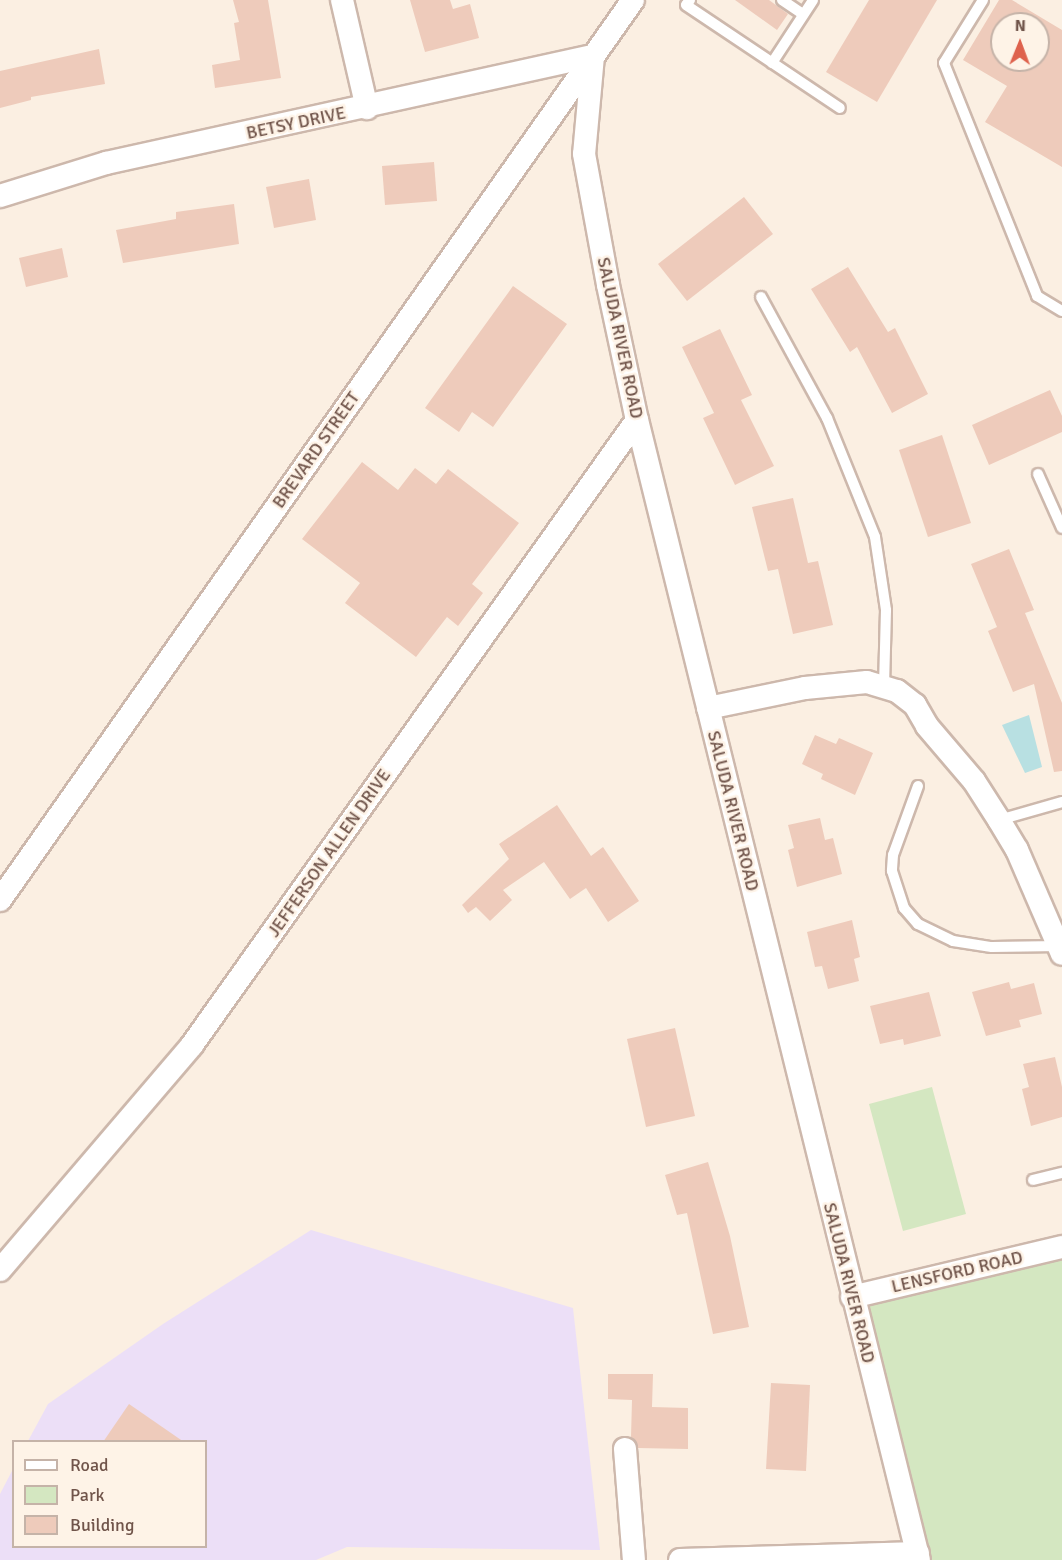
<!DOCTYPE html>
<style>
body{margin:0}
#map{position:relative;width:1062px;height:1560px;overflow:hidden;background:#fbefe2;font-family:Signika,sans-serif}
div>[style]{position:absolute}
.education>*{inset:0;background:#ecdff7}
.green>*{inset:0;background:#d4e7c1}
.water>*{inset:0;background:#b8e0e2}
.building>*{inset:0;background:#eecbbb}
.roads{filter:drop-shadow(2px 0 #cdb8ac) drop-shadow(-2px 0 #cdb8ac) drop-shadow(0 2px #cdb8ac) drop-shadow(0 -2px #cdb8ac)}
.lane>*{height:10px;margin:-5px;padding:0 5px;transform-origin:5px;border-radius:5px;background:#fff}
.street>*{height:22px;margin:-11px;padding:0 11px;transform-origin:11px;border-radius:11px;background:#fff}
span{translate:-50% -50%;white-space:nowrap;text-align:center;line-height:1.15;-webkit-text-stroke:5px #fef3e7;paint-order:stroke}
.street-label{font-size:18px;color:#70544a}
.legend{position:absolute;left:12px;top:1440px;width:195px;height:108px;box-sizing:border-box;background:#fef3e7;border:2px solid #c5b3a8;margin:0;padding:8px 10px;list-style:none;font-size:18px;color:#70544a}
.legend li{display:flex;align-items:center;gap:12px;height:30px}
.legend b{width:30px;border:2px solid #c5b3a8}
.north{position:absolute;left:990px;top:12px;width:60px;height:60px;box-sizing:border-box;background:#fef3e7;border:2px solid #c5b3a8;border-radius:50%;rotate:1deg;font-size:16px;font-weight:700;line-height:24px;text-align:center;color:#70544a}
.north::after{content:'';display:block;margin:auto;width:21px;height:27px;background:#de624d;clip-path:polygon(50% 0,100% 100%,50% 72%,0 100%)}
</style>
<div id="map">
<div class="education">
<div style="clip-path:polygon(311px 1230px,573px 1308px,600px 1550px,347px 1547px,316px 1560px,0 1560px,0 1494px,13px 1469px,14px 1546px,206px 1546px,206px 1442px,28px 1441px,48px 1404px,163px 1324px)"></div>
</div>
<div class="green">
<div style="clip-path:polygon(932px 1087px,966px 1214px,903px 1231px,869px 1104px)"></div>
<div style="clip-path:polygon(1062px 1247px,1062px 1560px,919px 1560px,852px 1297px)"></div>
</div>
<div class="water">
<div style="clip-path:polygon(1029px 715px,1042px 767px,1025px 773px,1002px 725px)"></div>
</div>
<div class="building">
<div style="clip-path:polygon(233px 0,268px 0,281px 78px,215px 88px,212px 65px,240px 60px,234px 23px,239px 22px)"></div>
<div style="clip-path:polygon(410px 0,450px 0,453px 9px,470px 4px,479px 38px,425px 52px)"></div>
<div style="clip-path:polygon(735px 0,769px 0,788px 14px,777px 30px)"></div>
<div style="clip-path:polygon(869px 0,937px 0,877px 102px,826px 72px)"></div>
<div style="clip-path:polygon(evenodd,999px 0,1012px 0,1062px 30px,1062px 167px,985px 122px,1007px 86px,963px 60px,999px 0,1002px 24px,1038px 24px,1038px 60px,1002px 60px,1002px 24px)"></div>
<div style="clip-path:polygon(99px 49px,105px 84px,31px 97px,31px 100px,0 108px,0 71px)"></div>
<div style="clip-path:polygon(434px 162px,437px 201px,385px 205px,382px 166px)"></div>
<div style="clip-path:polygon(309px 179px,316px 220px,274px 228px,266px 187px)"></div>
<div style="clip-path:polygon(744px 197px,773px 234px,687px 301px,658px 264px)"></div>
<div style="clip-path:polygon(234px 204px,239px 244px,123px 263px,116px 230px,176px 219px,176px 212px)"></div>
<div style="clip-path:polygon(62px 248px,68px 277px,26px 287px,19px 258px)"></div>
<div style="clip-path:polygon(848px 267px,888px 332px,895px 328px,928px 394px,892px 413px,857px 347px,850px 352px,811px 289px)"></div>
<div style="clip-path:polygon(513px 286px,567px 324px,493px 427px,472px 412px,459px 432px,425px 408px)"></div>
<div style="clip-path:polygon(720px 329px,752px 395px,741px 400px,774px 466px,735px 485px,703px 418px,714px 413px,682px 347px)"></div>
<div style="clip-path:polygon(1050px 390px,1062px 416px,1062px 432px,989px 465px,972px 425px)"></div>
<div style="clip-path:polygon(942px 435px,971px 523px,928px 537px,899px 450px)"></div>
<div style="clip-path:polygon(362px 462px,398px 490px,415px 468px,436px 484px,448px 469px,519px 523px,472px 584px,483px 593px,458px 626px,447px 617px,416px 657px,345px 603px,360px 583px,302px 539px)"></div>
<div style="clip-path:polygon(793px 498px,808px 563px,818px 561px,833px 625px,793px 634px,778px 569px,768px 571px,752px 507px)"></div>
<div style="clip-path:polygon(1009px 549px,1034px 610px,1025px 613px,1062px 703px,1062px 771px,1054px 772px,1034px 684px,1013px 692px,988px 631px,997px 627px,971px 564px)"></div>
<div style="clip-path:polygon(815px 735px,836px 744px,839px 738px,873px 753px,855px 795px,821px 779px,823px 774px,802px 764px)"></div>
<div style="clip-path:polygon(557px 805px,591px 856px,603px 847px,639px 901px,608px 922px,586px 888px,570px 899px,544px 862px,503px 890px,512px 900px,490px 921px,476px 907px,468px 913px,462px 905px,509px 859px,499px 844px)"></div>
<div style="clip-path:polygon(820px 818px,825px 840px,833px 838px,842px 874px,797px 887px,788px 850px,794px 848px,788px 825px)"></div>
<div style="clip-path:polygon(852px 920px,860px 957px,854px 959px,859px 981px,828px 989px,822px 966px,815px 967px,807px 932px)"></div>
<div style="clip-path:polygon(1009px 982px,1011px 989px,1034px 983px,1042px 1014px,1019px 1020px,1021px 1027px,986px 1036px,972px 992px)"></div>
<div style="clip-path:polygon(929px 992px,941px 1036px,904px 1045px,903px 1039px,880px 1044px,870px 1006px)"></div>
<div style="clip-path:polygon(675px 1028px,695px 1116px,646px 1127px,627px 1039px)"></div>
<div style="clip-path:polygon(1055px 1057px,1062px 1087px,1062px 1117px,1031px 1126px,1022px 1089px,1029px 1087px,1023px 1064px)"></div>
<div style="clip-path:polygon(708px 1162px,730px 1236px,749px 1327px,713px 1334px,687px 1213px,677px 1215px,665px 1175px)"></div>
<div style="clip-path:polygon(608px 1374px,653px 1374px,652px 1407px,688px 1408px,688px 1449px,638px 1448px,631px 1437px,632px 1400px,608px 1399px)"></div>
<div style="clip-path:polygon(771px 1383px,810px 1385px,806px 1471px,766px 1469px)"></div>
<div style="clip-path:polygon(129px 1404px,184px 1442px,103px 1442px)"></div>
</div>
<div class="roads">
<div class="lane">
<div style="left:690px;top:0;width:6px;rotate:129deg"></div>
<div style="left:686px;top:5px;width:185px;rotate:33.8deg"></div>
<div style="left:782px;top:0;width:25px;rotate:34deg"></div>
<div style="left:983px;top:0;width:74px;rotate:121.8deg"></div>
<div style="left:944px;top:63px;width:251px;rotate:68.2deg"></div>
<div style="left:1037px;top:296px;width:29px;rotate:31deg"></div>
<div style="left:772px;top:63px;width:75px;rotate:-56.9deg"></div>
<div style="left:761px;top:297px;width:138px;rotate:61.4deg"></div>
<div style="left:827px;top:418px;width:128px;rotate:68deg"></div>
<div style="left:875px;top:537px;width:74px;rotate:81.4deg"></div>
<div style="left:886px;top:610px;width:75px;rotate:91.5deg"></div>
<div style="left:1038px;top:474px;width:59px;rotate:66deg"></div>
<div style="left:918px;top:786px;width:73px;rotate:109.9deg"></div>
<div style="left:893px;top:855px;width:16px;rotate:94deg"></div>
<div style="left:892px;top:871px;width:39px;rotate:72deg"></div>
<div style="left:904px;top:908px;width:21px;rotate:49deg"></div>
<div style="left:918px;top:924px;width:39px;rotate:26deg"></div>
<div style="left:953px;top:941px;width:39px;rotate:9deg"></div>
<div style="left:992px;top:947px;width:67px;rotate:-0.9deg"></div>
<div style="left:999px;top:820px;width:66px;rotate:-15.9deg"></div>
<div style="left:1033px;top:1180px;width:30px;rotate:-14deg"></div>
</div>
<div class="street">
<div style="left:342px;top:0;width:111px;rotate:77deg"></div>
<div style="left:0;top:196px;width:111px;rotate:-17.3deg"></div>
<div style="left:106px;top:163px;width:499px;rotate:-12.4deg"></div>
<div style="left:593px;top:56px;width:98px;rotate:95.2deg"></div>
<div style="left:584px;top:154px;width:133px;rotate:79.6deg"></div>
<div style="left:608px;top:285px;width:138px;rotate:77.9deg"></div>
<div style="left:637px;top:420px;width:1174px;rotate:76.11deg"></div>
<div style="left:708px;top:708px;width:99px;rotate:-11.7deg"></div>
<div style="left:805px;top:688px;width:62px;rotate:-5.5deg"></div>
<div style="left:867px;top:682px;width:31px;rotate:17deg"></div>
<div style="left:897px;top:691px;width:23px;rotate:38deg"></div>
<div style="left:915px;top:705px;width:24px;rotate:60deg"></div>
<div style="left:927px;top:726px;width:72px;rotate:49.5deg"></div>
<div style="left:974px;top:781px;width:46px;rotate:57.3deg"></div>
<div style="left:999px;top:820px;width:35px;rotate:59deg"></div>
<div style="left:1017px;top:850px;width:113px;rotate:66.6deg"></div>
<div style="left:0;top:900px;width:1100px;rotate:-54.88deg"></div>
<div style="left:0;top:1270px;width:296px;rotate:-49.5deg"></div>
<div style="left:192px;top:1045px;width:767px;rotate:-54.55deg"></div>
<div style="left:852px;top:1297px;width:216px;rotate:-13.4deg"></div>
<div style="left:625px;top:1449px;width:111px;rotate:85.4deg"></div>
<div style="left:680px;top:1560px;width:238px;rotate:-1.7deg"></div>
</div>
</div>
<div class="street-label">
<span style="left:296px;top:123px;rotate:-12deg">BETSY DRIVE</span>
<span style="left:620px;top:338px;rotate:78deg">SALUDA RIVER ROAD</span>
<span style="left:316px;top:450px;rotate:-55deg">BREVARD STREET</span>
<span style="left:733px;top:811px;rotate:76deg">SALUDA RIVER ROAD</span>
<span style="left:329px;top:853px;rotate:-55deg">JEFFERSON ALLEN DRIVE</span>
<span style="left:957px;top:1272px;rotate:-13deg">LENSFORD ROAD</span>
<span style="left:849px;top:1283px;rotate:76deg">SALUDA RIVER ROAD</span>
</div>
<ul class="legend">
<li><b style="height:8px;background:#fff"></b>Road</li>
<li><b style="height:16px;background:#d4e7c1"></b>Park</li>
<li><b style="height:16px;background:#eecbbb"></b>Building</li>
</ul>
<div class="north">N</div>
</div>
